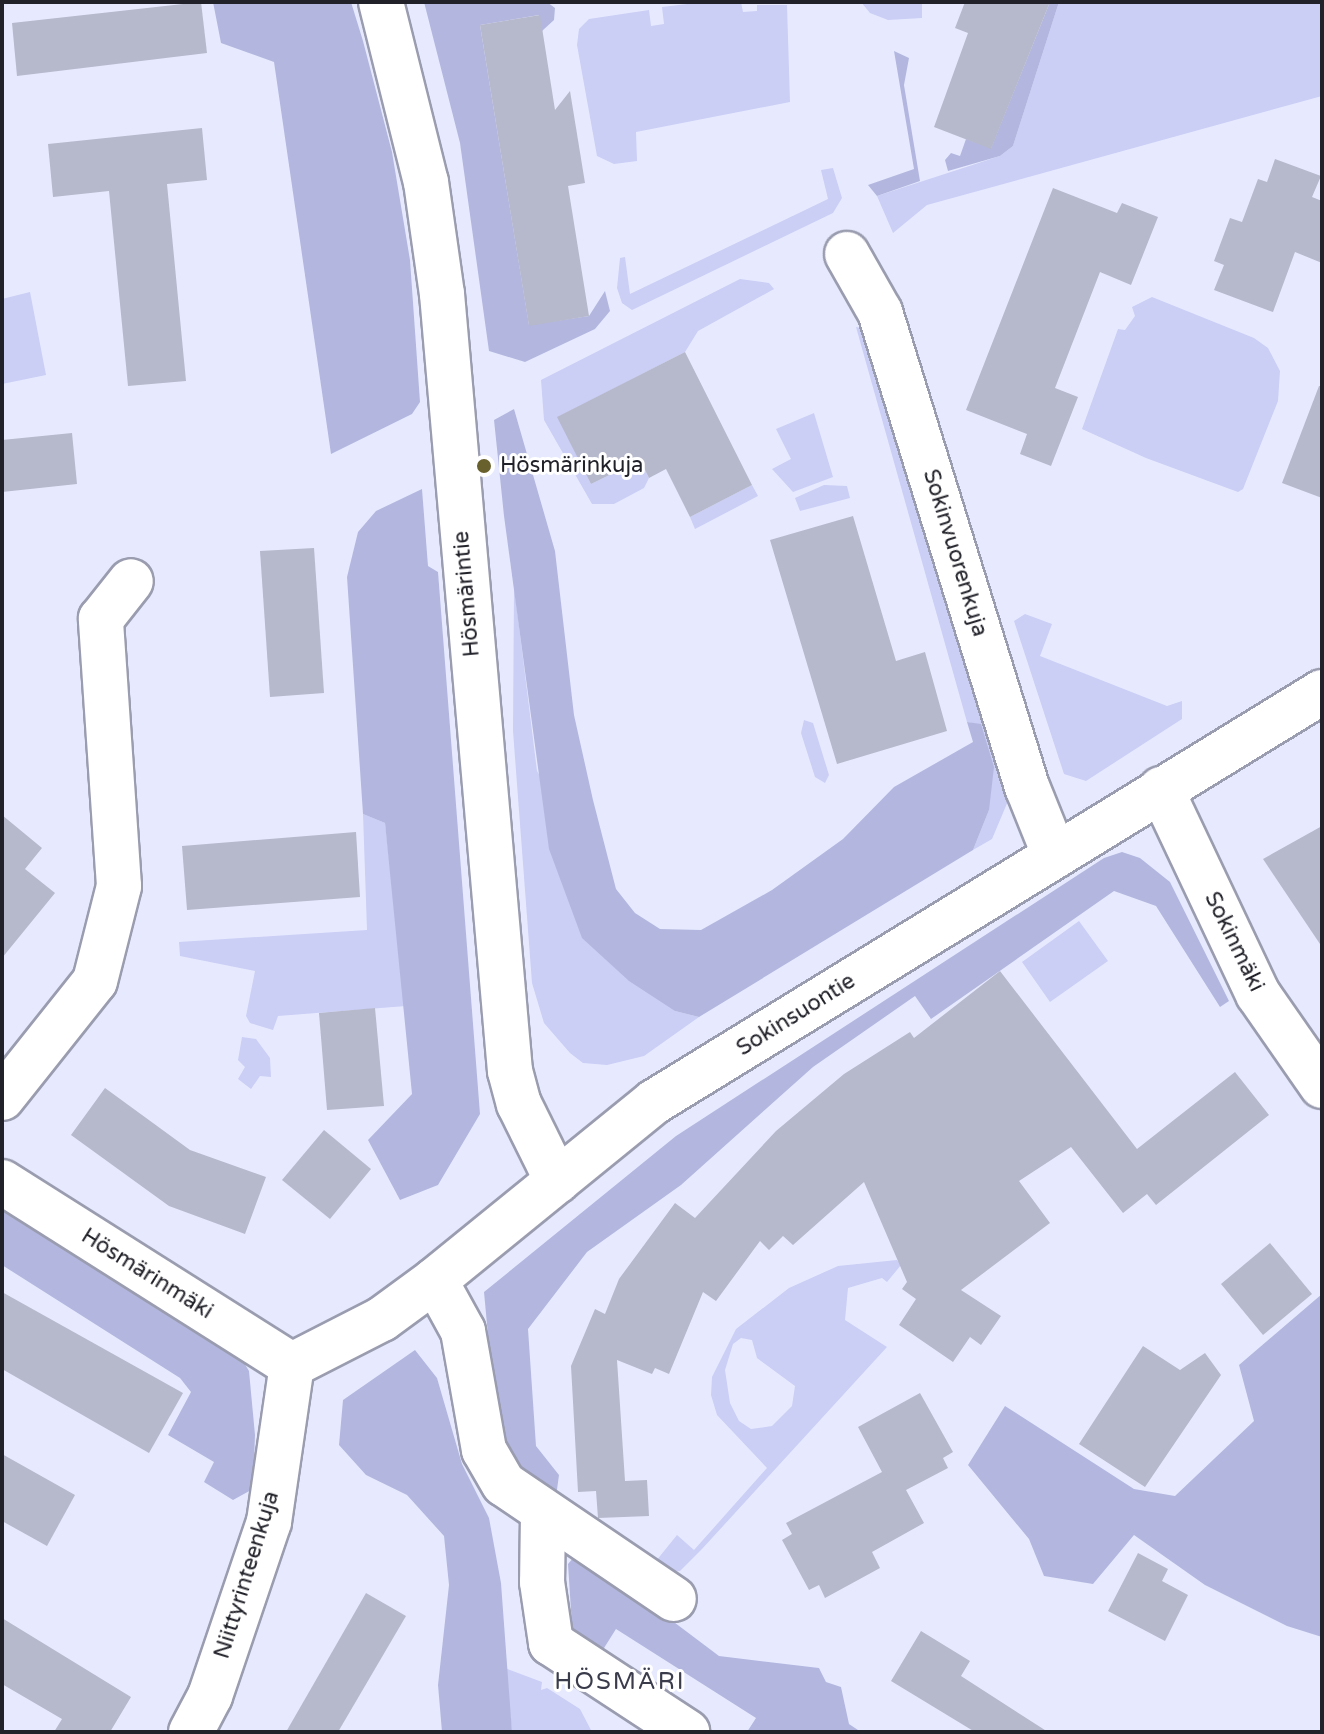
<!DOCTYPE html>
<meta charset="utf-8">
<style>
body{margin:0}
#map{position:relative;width:1324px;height:1734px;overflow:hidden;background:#e7eafe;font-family:"Varela Round",sans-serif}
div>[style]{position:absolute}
.green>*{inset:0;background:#cbcef5}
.forest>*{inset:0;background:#b3b7df}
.building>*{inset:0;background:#b6b8cc}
.roads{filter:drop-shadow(2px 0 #9a9caf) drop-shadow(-2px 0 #9a9caf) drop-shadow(0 2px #9a9caf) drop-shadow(0 -2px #9a9caf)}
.minor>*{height:44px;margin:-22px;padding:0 22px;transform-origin:22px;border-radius:22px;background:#fff}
.dots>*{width:22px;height:22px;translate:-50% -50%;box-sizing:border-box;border:4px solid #fff;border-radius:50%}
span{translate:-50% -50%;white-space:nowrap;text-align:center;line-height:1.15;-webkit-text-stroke:6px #fff;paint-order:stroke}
.poi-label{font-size:22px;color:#212129}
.left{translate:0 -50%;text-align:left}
.street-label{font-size:22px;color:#212129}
.neighbourhood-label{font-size:24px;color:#3a3c4c;letter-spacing:2px}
.frame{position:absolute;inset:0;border:4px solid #212129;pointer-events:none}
</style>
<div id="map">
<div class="green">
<div style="clip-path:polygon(704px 2px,741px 2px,743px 12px,757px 11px,757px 5px,787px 5px,790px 102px,636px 132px,637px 161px,614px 164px,597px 156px,577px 45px,579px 29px,589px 19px,649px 10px,651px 26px,664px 24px,662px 7px)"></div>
<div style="clip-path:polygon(861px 2px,922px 2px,922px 18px,888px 20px,870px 13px)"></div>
<div style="clip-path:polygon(1059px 2px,1322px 2px,1322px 96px,927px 205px,893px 233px,877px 196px,1000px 156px,1013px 146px)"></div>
<div style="clip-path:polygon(833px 168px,842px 198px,833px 213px,632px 310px,622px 303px,617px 288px,620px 258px,625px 257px,630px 294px,828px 199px,821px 170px)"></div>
<div style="clip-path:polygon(740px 279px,769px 283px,774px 289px,698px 331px,685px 352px,558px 417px,591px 484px,640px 460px,649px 478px,644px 488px,614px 504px,592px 504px,544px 420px,541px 380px)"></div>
<div style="clip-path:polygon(30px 292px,46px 375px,2px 384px,2px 299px)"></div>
<div style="clip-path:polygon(1152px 297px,1254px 338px,1268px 348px,1280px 371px,1278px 401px,1243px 489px,1238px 492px,1146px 458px,1082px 429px,1118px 329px,1125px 330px,1135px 316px,1132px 307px)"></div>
<div style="clip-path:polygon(856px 327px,865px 329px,1011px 794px,992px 839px,973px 850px,989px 810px,981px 725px,967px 722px)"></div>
<div style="clip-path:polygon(814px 413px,833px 477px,793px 492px,772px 469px,791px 459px,776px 429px)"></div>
<div style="clip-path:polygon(752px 485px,758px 496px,695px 529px,690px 517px)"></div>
<div style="clip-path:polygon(824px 485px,847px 486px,850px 498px,800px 511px,795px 498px)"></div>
<div style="clip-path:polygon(514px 586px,537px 771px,675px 1011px,699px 1017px,644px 1056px,607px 1065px,583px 1063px,570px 1053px,544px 1023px,532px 983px,513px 731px)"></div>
<div style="clip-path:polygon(1025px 614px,1052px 624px,1040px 656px,1167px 706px,1182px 701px,1182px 719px,1086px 781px,1064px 774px,1014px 621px)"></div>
<div style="clip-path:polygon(804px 720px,813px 723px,829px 775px,825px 783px,815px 777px,801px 733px)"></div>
<div style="clip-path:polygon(363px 814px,385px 823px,406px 1006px,278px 1016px,273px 1030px,250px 1023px,246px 1016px,255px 971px,180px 956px,179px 942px,367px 930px)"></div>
<div style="clip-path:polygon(1079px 921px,1108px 961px,1050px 1002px,1022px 962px)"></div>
<div style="clip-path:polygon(242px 1037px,256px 1039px,270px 1058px,271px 1077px,260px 1076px,251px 1089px,238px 1079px,245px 1067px,238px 1060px)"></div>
<div style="clip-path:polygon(evenodd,897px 1260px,901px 1265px,887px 1282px,882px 1278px,848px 1288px,845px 1320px,887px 1347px,702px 1549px,680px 1571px,669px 1572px,656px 1561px,677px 1535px,694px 1550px,767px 1468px,717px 1415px,711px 1395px,712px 1377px,736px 1329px,789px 1288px,838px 1266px,897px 1260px,741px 1338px,752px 1340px,757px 1358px,795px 1386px,792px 1406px,772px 1426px,751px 1429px,739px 1421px,730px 1403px,725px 1370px,733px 1344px,741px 1338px)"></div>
<div style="clip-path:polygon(505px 1668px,542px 1682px,541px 1690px,547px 1688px,580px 1709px,592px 1732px,512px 1732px)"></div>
</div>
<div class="forest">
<div style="clip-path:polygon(213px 2px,351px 2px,363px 41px,392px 152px,410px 260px,420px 402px,412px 414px,331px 454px,274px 62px,221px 43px)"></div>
<div style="clip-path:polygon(424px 2px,547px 2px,555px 8px,554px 20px,542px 31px,539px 15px,480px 25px,529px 325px,589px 316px,605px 291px,610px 311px,595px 329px,525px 362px,489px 351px,460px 143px)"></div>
<div style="clip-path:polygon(1050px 2px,1059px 2px,1013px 146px,1000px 156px,948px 171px,945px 160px,951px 153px,960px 156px,966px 139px,991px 148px)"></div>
<div style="clip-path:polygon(894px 51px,909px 58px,904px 85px,920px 181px,877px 196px,868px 185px,914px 169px)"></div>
<div style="clip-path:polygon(514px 409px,555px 551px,574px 715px,593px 800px,616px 889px,635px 913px,660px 929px,701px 930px,772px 890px,843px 839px,894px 787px,973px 742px,967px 722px,981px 724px,994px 767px,989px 810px,973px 850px,699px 1017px,675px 1011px,629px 981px,582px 938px,549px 849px,504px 516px,494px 420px)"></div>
<div style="clip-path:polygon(422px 489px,428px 566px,438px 572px,480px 1114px,438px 1185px,400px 1200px,368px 1140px,412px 1094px,385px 823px,363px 814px,347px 577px,358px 532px,376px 511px)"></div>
<div style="clip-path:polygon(1122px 852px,1140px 858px,1170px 882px,1229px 1001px,1220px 1007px,1156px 906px,1114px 891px,931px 1019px,915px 996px,813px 1067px,681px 1185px,587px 1252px,528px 1329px,536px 1446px,559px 1475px,556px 1497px,499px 1454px,484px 1292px,676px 1136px,1104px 858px)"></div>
<div style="clip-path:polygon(2px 1202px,230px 1339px,249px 1371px,255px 1435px,253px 1489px,233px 1500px,204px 1482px,214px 1462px,168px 1435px,191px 1392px,180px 1378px,2px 1265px)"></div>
<div style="clip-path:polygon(1322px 1294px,1322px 1637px,1287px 1626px,1205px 1585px,1134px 1535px,1093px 1584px,1044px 1576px,1029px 1539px,968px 1465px,1005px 1406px,1134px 1489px,1175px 1496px,1254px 1421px,1239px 1365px)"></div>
<div style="clip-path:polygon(415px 1350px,437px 1378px,462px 1464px,489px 1518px,501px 1583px,512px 1732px,442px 1732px,438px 1685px,449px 1585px,444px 1536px,407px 1495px,366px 1475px,339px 1445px,343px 1400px)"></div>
<div style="clip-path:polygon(574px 1557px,634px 1592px,719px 1656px,819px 1668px,826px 1682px,841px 1687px,849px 1724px,861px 1732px,747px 1732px,756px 1718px,616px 1629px,599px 1656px,573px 1642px,568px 1564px)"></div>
</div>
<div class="building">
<div style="clip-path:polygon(201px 2px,207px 53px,17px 76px,12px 23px)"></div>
<div style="clip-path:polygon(965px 2px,1050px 2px,991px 149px,934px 127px,968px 33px,955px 28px)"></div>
<div style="clip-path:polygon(540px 15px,555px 110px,570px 91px,585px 183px,568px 186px,589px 316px,529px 326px,480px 25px)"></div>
<div style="clip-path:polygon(202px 128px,207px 180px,167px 184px,186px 381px,128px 386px,109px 191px,53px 197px,48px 144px)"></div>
<div style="clip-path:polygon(1275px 159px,1321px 176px,1312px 197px,1322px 201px,1322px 263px,1295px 252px,1273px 312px,1214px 290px,1224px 265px,1214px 261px,1230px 218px,1242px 222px,1258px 179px,1267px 182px)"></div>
<div style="clip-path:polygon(1053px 188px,1117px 213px,1122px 203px,1158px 217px,1131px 285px,1100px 272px,1055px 388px,1078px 397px,1051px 466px,1020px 454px,1027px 434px,966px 410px)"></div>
<div style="clip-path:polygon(685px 352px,752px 485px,690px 517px,666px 469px,649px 478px,640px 460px,591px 484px,557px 417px)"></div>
<div style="clip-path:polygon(1319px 386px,1322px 386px,1322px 498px,1282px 483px)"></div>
<div style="clip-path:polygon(72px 433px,77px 484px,2px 492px,2px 440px)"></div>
<div style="clip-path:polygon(853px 516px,896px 661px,925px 652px,947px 731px,837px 764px,770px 540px)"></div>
<div style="clip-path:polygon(314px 548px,324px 693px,270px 697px,260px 551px)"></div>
<div style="clip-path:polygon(2px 815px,42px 848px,25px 869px,55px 893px,2px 958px)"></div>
<div style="clip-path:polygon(1322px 826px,1322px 947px,1263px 859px)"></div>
<div style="clip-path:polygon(356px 832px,360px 897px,187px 910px,182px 846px)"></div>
<div style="clip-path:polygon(1000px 971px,1137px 1149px,1235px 1072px,1269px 1115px,1156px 1205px,1147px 1194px,1123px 1213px,1071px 1147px,1019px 1181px,1050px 1223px,961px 1290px,1001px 1316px,981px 1345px,970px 1337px,953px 1362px,899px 1325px,916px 1299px,902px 1289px,907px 1282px,864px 1182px,793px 1245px,783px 1236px,769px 1250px,760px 1241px,716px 1301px,703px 1292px,669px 1374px,655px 1368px,652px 1374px,617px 1360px,625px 1481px,647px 1480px,649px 1516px,598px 1518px,596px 1491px,578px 1492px,571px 1366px,595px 1309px,605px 1314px,619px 1279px,675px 1203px,695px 1218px,776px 1131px,844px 1074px,910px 1032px,914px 1038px)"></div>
<div style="clip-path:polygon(375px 1008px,384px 1106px,327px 1110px,319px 1013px)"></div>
<div style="clip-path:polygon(105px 1088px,190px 1150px,266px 1177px,245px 1234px,169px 1206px,71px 1135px)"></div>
<div style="clip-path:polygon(324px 1130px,371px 1169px,330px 1219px,282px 1180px)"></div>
<div style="clip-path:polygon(1270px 1243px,1312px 1294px,1263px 1335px,1221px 1284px)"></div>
<div style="clip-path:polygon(2px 1292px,183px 1393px,149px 1453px,2px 1369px)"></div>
<div style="clip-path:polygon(1143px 1346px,1180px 1370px,1205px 1353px,1221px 1375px,1145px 1487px,1079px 1444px)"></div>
<div style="clip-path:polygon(920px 1393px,953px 1452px,943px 1458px,948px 1468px,906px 1490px,924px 1523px,872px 1552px,880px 1568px,825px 1598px,819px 1585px,809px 1590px,782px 1540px,792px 1534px,786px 1523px,882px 1472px,858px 1427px)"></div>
<div style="clip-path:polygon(2px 1454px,75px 1495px,47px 1546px,2px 1521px)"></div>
<div style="clip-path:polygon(1138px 1553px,1168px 1569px,1162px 1581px,1188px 1595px,1165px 1641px,1108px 1611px)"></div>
<div style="clip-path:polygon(366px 1593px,406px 1616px,338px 1732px,286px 1732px)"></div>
<div style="clip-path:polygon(2px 1618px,131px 1697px,110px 1732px,54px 1732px,62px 1719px,2px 1684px)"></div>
<div style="clip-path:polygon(921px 1631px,970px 1661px,961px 1676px,1048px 1732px,975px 1732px,891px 1681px)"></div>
</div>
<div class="roads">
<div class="minor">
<div style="left:381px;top:2px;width:186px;rotate:76deg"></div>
<div style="left:426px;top:182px;width:113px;rotate:81.9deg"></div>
<div style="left:442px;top:294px;width:780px;rotate:85deg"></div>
<div style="left:510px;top:1071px;width:34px;rotate:75deg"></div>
<div style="left:519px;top:1104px;width:86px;rotate:63.7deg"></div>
<div style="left:847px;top:254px;width:67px;rotate:60.4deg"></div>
<div style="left:880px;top:312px;width:499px;rotate:72.8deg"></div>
<div style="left:1028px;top:789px;width:72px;rotate:68.1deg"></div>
<div style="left:1161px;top:789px;width:227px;rotate:64.7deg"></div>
<div style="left:1258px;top:994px;width:112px;rotate:55.2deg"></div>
<div style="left:2px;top:1098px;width:149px;rotate:-51.5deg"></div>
<div style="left:95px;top:981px;width:98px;rotate:-75.8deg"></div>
<div style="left:119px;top:886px;width:268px;rotate:-93.9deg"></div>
<div style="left:101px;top:619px;width:48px;rotate:-51.7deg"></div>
<div style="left:2px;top:1182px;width:343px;rotate:32.3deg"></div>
<div style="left:435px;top:1280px;width:58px;rotate:61.2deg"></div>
<div style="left:463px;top:1331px;width:121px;rotate:80deg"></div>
<div style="left:484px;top:1450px;width:39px;rotate:60deg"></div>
<div style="left:504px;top:1484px;width:205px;rotate:34.1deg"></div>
<div style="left:292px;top:1365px;width:101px;rotate:-27.1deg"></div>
<div style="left:382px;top:1319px;width:66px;rotate:-36.3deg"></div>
<div style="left:435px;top:1280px;width:282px;rotate:-39.1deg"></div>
<div style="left:654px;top:1102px;width:784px;rotate:-31.54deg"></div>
<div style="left:543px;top:1514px;width:68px;rotate:90.8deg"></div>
<div style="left:542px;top:1582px;width:62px;rotate:81.6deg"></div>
<div style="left:551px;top:1643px;width:163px;rotate:33.2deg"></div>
<div style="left:191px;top:1732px;width:41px;rotate:-62.2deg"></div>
<div style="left:210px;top:1696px;width:184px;rotate:-71.3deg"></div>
<div style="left:269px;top:1522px;width:159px;rotate:-81.7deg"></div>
</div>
</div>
<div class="dots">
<div style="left:484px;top:466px;background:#68602d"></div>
</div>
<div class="poi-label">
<span class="left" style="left:500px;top:466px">Hösmärinkuja</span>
</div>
<div class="street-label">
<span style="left:955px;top:553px;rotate:73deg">Sokinvuorenkuja</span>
<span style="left:467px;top:594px;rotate:-95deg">Hösmärintie</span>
<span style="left:1234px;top:942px;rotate:64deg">Sokinmäki</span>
<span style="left:796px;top:1015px;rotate:-32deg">Sokinsuontie</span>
<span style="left:147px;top:1274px;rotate:32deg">Hösmärinmäki</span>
<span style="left:247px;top:1575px;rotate:-73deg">Niittyrinteenkuja</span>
</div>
<div class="neighbourhood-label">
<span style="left:620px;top:1682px">HÖSMÄRI</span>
</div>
<div class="frame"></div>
</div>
